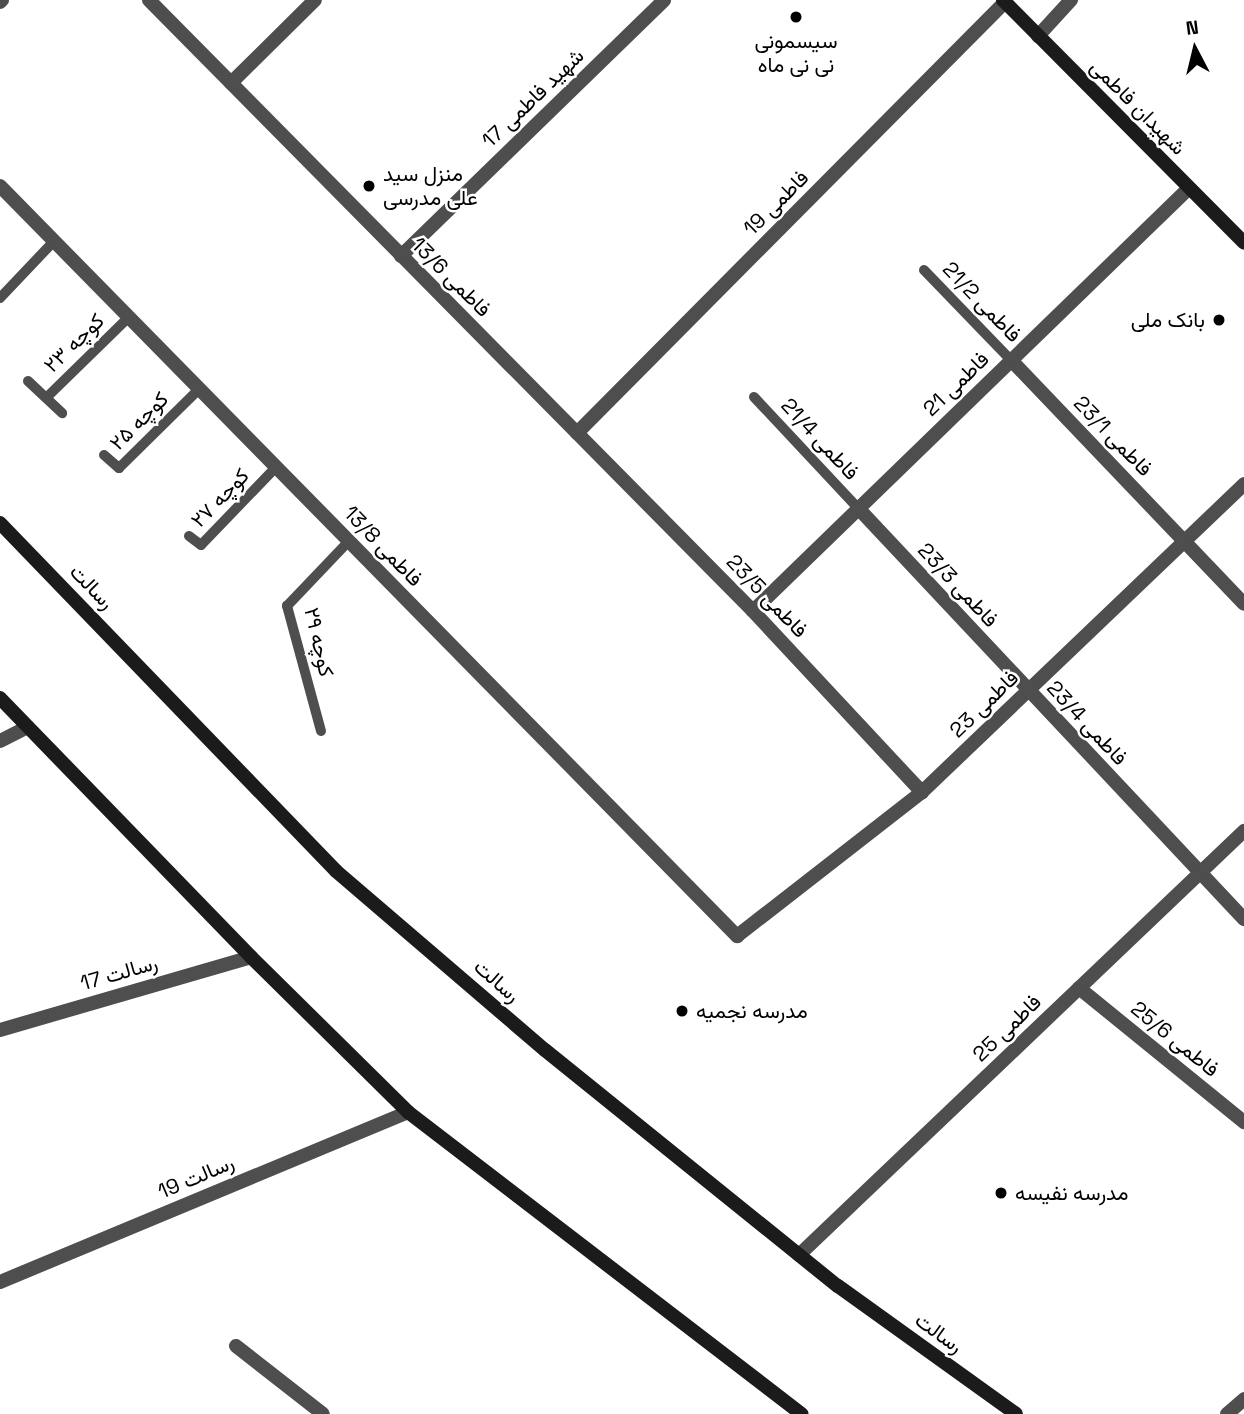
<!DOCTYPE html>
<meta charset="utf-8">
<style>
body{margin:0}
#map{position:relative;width:1244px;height:1414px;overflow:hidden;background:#fff;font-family:"Space Grotesk",Vazirmatn,sans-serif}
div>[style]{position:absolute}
.lane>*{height:10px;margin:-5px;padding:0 5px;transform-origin:5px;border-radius:5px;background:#4e4e4e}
.street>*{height:14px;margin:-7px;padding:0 7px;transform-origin:7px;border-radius:7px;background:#4e4e4e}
.secondary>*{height:14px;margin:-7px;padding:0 7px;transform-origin:7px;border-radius:7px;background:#1b1b1b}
.dots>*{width:19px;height:19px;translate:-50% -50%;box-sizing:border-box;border:4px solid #fff;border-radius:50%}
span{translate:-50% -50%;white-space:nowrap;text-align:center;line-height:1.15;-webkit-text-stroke:5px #fff;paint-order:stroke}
.poi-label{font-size:21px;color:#000}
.left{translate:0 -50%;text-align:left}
.right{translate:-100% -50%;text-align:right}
.street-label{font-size:21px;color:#000}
.north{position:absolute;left:1160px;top:14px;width:70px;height:70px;-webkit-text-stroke:5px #fff;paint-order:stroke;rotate:353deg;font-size:19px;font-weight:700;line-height:28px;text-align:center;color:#000}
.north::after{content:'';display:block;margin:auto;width:24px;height:32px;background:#000;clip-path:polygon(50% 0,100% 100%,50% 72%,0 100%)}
</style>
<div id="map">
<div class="lane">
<div style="left:924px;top:270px;width:125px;rotate:46deg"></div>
<div style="left:0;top:298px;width:79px;rotate:-46.5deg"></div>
<div style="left:28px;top:381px;width:47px;rotate:43.3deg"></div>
<div style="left:47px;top:397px;width:115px;rotate:-44.3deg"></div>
<div style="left:754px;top:397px;width:152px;rotate:46.9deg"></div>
<div style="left:104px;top:455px;width:20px;rotate:41deg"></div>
<div style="left:119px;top:468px;width:112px;rotate:-44.6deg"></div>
<div style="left:189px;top:536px;width:15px;rotate:37deg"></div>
<div style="left:201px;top:545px;width:108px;rotate:-46.1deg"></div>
<div style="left:321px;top:731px;width:130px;rotate:-105.2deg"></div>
<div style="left:287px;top:606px;width:90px;rotate:-46.4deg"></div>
</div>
<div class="street">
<div style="left:149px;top:0;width:859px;rotate:45.33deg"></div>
<div style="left:753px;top:611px;width:248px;rotate:47deg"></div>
<div style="left:0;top:2px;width:3px;rotate:-45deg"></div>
<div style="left:1038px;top:36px;width:49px;rotate:-47.5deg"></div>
<div style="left:231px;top:83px;width:118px;rotate:-44.7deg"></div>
<div style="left:0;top:186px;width:1052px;rotate:45.5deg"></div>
<div style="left:737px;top:936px;width:234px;rotate:-37.9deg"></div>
<div style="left:922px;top:792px;width:446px;rotate:-43.7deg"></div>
<div style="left:401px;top:256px;width:367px;rotate:-44.2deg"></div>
<div style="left:1011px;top:360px;width:337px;rotate:46.3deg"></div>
<div style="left:577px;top:433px;width:607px;rotate:-45.2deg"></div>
<div style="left:858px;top:508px;width:564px;rotate:46.8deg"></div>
<div style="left:753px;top:611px;width:607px;rotate:-44.13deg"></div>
<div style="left:0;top:741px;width:31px;rotate:-27deg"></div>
<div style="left:1079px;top:988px;width:213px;rotate:39.1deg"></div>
<div style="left:0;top:1030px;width:261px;rotate:-16.2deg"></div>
<div style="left:799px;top:1255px;width:615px;rotate:-43.62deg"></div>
<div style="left:0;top:1282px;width:442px;rotate:-22.6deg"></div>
<div style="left:236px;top:1346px;width:110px;rotate:38deg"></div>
<div style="left:1227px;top:1414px;width:23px;rotate:-41deg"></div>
</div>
<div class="secondary">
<div style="left:1003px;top:0;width:342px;rotate:45.2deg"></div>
<div style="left:0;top:523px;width:484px;rotate:46deg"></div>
<div style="left:336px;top:871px;width:275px;rotate:40.6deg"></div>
<div style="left:545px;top:1050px;width:376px;rotate:38.9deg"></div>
<div style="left:838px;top:1286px;width:219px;rotate:35.7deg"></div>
<div style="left:0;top:698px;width:361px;rotate:45.9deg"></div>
<div style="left:251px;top:957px;width:221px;rotate:44.6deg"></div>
<div style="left:408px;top:1112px;width:496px;rotate:37.5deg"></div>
</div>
<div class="dots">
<div style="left:796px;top:17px;background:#000"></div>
<div style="left:369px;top:186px;background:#000"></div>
<div style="left:1219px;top:320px;background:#000"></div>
<div style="left:682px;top:1011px;background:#000"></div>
<div style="left:1001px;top:1193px;background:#000"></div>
</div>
<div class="poi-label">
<span style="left:796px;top:53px">سیسمونی<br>نی نی ماه</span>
<span class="left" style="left:383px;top:186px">منزل سید<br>علی مدرسی</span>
<span class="right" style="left:1205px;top:320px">بانک ملی</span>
<span class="left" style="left:696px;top:1011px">مدرسه نجمیه</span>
<span class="left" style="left:1015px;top:1193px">مدرسه نفیسه</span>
</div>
<div class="street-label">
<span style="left:533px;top:98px;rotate:-44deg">شهید فاطمی 17</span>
<span style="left:1138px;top:107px;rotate:45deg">شهیدان فاطمی</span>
<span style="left:776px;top:203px;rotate:-45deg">فاطمی 19</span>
<span style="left:451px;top:277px;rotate:45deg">فاطمی 13/6</span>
<span style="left:982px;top:302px;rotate:46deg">فاطمی 21/2</span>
<span style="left:74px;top:343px;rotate:-44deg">کوچه ۲۳</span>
<span style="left:956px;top:384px;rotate:-44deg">فاطمی 21</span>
<span style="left:139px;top:421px;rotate:-45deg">کوچه ۲۵</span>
<span style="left:1113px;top:436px;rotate:46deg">فاطمی 23/1</span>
<span style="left:820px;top:439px;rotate:47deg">فاطمی 21/4</span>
<span style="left:220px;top:498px;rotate:-46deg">کوچه ۲۷</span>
<span style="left:383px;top:546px;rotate:46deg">فاطمی 13/8</span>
<span style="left:958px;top:585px;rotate:47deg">فاطمی 23/3</span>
<span style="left:92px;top:587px;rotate:46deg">رسالت</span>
<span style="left:767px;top:596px;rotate:46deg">فاطمی 23/5</span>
<span style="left:319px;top:642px;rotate:77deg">کوچه ۲۹</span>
<span style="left:984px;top:704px;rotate:-44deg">فاطمی 23</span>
<span style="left:1087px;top:723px;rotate:47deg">فاطمی 23/4</span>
<span style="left:119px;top:973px;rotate:-16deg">رسالت 17</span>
<span style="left:497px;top:981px;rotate:41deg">رسالت</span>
<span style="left:1007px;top:1028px;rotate:-44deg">فاطمی 25</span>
<span style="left:1175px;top:1039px;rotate:39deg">فاطمی 25/6</span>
<span style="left:196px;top:1177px;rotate:-23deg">رسالت 19</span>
<span style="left:939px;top:1333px;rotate:36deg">رسالت</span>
</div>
<div class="north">N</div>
</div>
